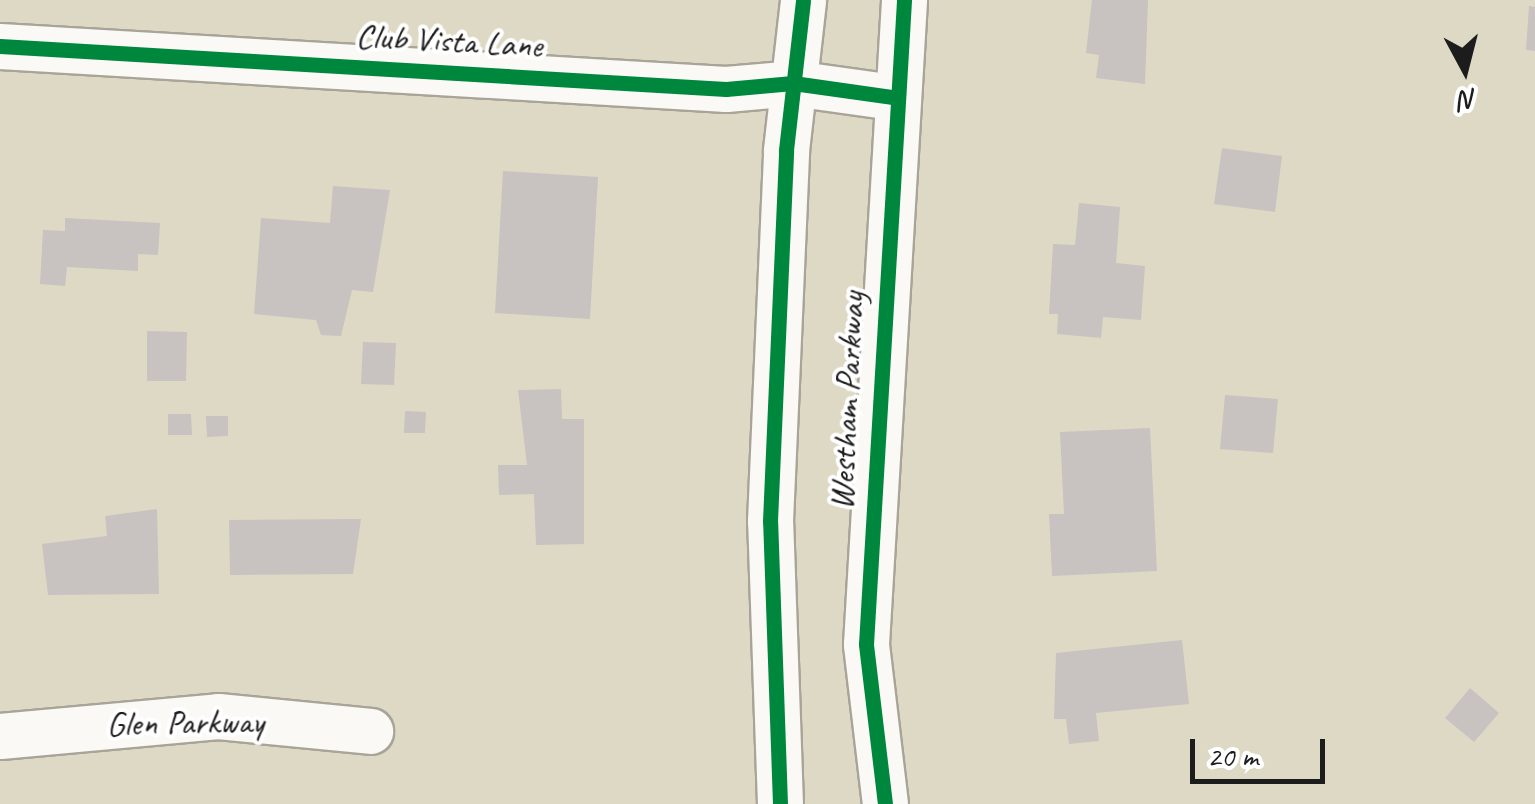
<!DOCTYPE html>
<style>
body{margin:0}
#map{position:relative;width:1535px;height:804px;overflow:hidden;background:#ded9c4;font-family:Caveat,sans-serif}
div>[style]{position:absolute}
.building>*{inset:0;background:#c8c2c1}
.roads{filter:drop-shadow(2px 0 #a8a497) drop-shadow(-2px 0 #a8a497) drop-shadow(0 2px #a8a497) drop-shadow(0 -2px #a8a497)}
.street>*{height:45px;margin:-22.5px;padding:0 22.5px;transform-origin:22.5px;border-radius:22.5px;background:#faf9f6}
.cycleway>*{height:15px;margin:-7.5px;padding:0 7.5px;transform-origin:7.5px;border-radius:7.5px;background:#00873e}
span{translate:-50% -50%;white-space:nowrap;text-align:center;line-height:1.15;-webkit-text-stroke:8px #fff;paint-order:stroke}
.street-label{font-size:35px;color:#1c1c1c}
.north{position:absolute;left:1415px;top:20px;width:100px;height:100px;-webkit-text-stroke:8px #fff;paint-order:stroke;rotate:173deg;font-size:28px;font-weight:700;line-height:40px;text-align:center;color:#1c1c1c}
.north::after{content:'';display:block;margin:auto;width:35px;height:45px;background:#1c1c1c;clip-path:polygon(50% 0,100% 100%,50% 72%,0 100%)}
.scale{position:absolute;left:1190px;top:739px;width:135px;height:45px;box-sizing:border-box;border:5px solid #1c1c1c;border-top:0;padding-left:12px;font-size:30px;line-height:35px;white-space:nowrap;color:#1c1c1c;-webkit-text-stroke:8px #fff;paint-order:stroke}
</style>
<div id="map">
<div class="building">
<div style="clip-path:polygon(1092px 0,1148px 0,1145px 84px,1096px 78px,1099px 55px,1086px 53px)"></div>
<div style="clip-path:polygon(1529px 6px,1535px 7px,1535px 51px,1526px 50px)"></div>
<div style="clip-path:polygon(1222px 148px,1282px 156px,1275px 212px,1214px 204px)"></div>
<div style="clip-path:polygon(503px 171px,598px 177px,590px 319px,495px 313px)"></div>
<div style="clip-path:polygon(333px 186px,390px 190px,373px 292px,352px 290px,341px 336px,321px 335px,316px 320px,254px 314px,261px 218px,330px 223px)"></div>
<div style="clip-path:polygon(1079px 203px,1120px 207px,1116px 263px,1145px 266px,1141px 320px,1103px 317px,1101px 338px,1057px 334px,1058px 314px,1049px 314px,1053px 244px,1075px 245px)"></div>
<div style="clip-path:polygon(65px 218px,160px 223px,158px 255px,138px 254px,138px 271px,67px 267px,65px 286px,40px 284px,43px 230px,65px 231px)"></div>
<div style="clip-path:polygon(147px 331px,187px 332px,186px 381px,147px 381px)"></div>
<div style="clip-path:polygon(363px 342px,396px 343px,394px 385px,361px 384px)"></div>
<div style="clip-path:polygon(561px 389px,562px 419px,584px 419px,584px 544px,536px 545px,534px 494px,499px 495px,498px 465px,527px 465px,518px 390px)"></div>
<div style="clip-path:polygon(1225px 395px,1278px 399px,1273px 453px,1220px 449px)"></div>
<div style="clip-path:polygon(405px 411px,426px 412px,425px 433px,404px 433px)"></div>
<div style="clip-path:polygon(168px 414px,191px 414px,192px 435px,168px 435px)"></div>
<div style="clip-path:polygon(206px 416px,228px 416px,228px 436px,207px 437px)"></div>
<div style="clip-path:polygon(1150px 428px,1157px 571px,1052px 576px,1049px 514px,1064px 514px,1060px 432px)"></div>
<div style="clip-path:polygon(157px 509px,159px 594px,48px 595px,42px 544px,107px 536px,105px 516px)"></div>
<div style="clip-path:polygon(361px 519px,353px 574px,230px 575px,229px 520px)"></div>
<div style="clip-path:polygon(1182px 640px,1189px 704px,1096px 713px,1099px 741px,1069px 744px,1066px 719px,1054px 719px,1056px 653px)"></div>
<div style="clip-path:polygon(1470px 688px,1499px 713px,1474px 742px,1445px 718px)"></div>
</div>
<div class="roads">
<div class="street">
<div style="left:0;top:46px;width:727px;rotate:3.39deg"></div>
<div style="left:726px;top:89px;width:67px;rotate:-5.1deg"></div>
<div style="left:793px;top:83px;width:101px;rotate:8deg"></div>
<div style="left:0;top:736px;width:219px;rotate:-5.2deg"></div>
<div style="left:218px;top:716px;width:153px;rotate:5.6deg"></div>
<div style="left:780px;top:804px;width:283px;rotate:-92deg"></div>
<div style="left:770px;top:521px;width:371px;rotate:-87.5deg"></div>
<div style="left:786px;top:150px;width:151px;rotate:-83.5deg"></div>
<div style="left:885px;top:804px;width:161px;rotate:-96.8deg"></div>
<div style="left:866px;top:644px;width:645px;rotate:-86.62deg"></div>
</div>
</div>
<div class="cycleway">
<div style="left:0;top:46px;width:727px;rotate:3.39deg"></div>
<div style="left:726px;top:89px;width:67px;rotate:-5.1deg"></div>
<div style="left:793px;top:83px;width:101px;rotate:8deg"></div>
<div style="left:780px;top:804px;width:283px;rotate:-92deg"></div>
<div style="left:770px;top:521px;width:371px;rotate:-87.5deg"></div>
<div style="left:786px;top:150px;width:151px;rotate:-83.5deg"></div>
<div style="left:885px;top:804px;width:161px;rotate:-96.8deg"></div>
<div style="left:866px;top:644px;width:645px;rotate:-86.62deg"></div>
</div>
<div class="street-label">
<span style="left:449px;top:41px;rotate:3deg">Club Vista Lane</span>
<span style="left:847px;top:401px;rotate:-87deg">Westham Parkway</span>
<span style="left:185px;top:723px;rotate:-1deg">Glen Parkway</span>
</div>
<div class="north">N</div>
<div class="scale">20 m</div>
</div>
